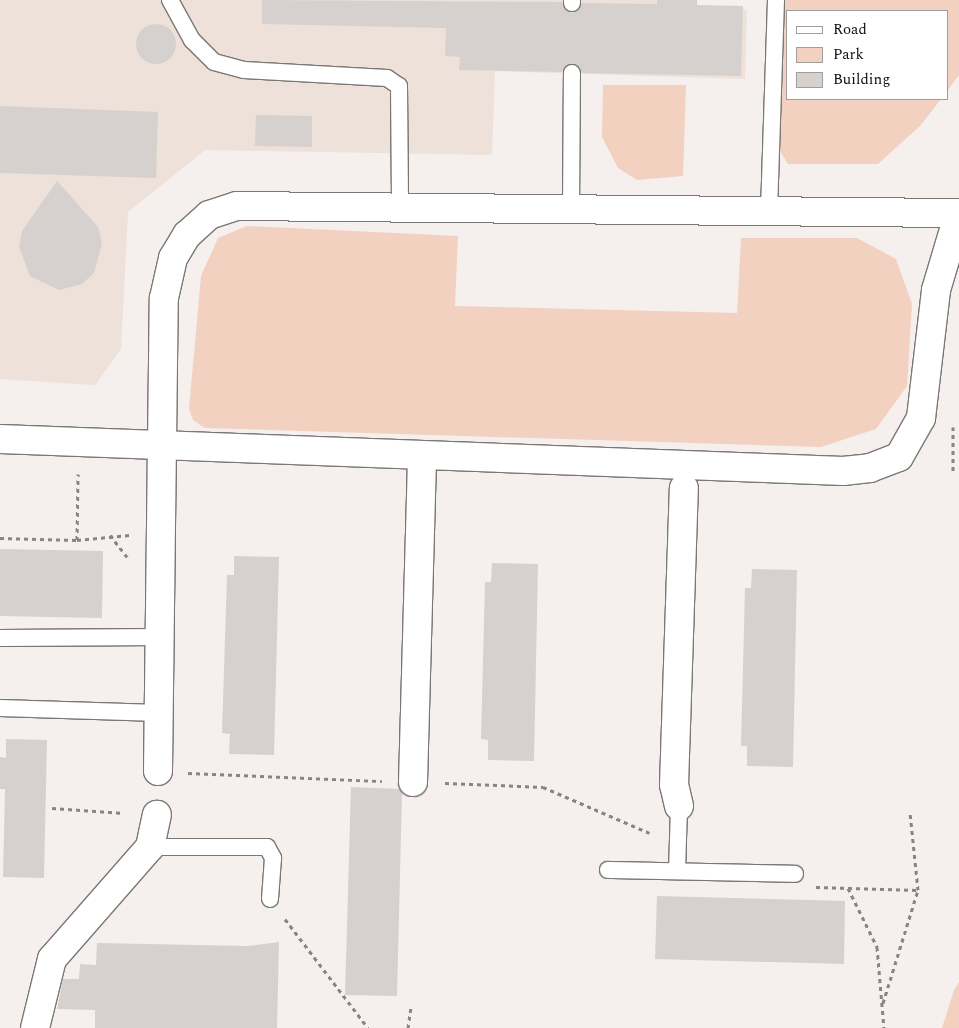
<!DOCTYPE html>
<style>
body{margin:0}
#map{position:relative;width:959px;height:1028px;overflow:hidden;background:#f5efed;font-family:Spectral,serif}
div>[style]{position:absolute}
.built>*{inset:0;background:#ede1da}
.green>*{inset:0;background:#f3d1c1}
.building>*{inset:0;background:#d6d1ce}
.round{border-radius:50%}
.path>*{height:3px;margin-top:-1.5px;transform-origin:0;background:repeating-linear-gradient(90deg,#888482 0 4px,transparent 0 8px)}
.roads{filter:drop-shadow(1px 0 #7b7775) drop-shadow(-1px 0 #7b7775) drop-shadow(0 1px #7b7775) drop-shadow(0 -1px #7b7775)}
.service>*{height:16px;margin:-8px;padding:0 8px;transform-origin:8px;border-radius:8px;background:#fff}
.minor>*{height:28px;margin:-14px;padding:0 14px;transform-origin:14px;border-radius:14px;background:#fff}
.tertiary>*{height:28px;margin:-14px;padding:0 14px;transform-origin:14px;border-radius:14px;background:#fff}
span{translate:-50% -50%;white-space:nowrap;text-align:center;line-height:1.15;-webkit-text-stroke:4px #fff;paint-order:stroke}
.legend{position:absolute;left:786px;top:10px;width:162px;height:90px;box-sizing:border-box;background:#fff;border:1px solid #9f9e9d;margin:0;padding:6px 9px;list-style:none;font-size:15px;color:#0e0c0b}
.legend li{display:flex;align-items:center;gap:10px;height:25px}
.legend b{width:25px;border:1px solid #9f9e9d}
</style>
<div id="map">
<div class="built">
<div style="clip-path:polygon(0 0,697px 0,697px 9px,747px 10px,745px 79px,495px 71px,492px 155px,205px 150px,128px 212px,121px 349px,95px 385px,0 379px)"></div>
</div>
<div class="green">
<div style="clip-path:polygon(785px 0,959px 0,959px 75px,948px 90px,948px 11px,788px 11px,788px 99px,941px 99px,920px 126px,878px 164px,788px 164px,778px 148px)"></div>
<div style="clip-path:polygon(603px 85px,686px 85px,683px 176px,637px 180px,618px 168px,602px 137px)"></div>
<div style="clip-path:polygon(247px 226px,458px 236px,455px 306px,737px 313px,741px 238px,857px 238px,896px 259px,912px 304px,907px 386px,876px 429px,821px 447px,205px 428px,193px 420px,189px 409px,201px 276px,218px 238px)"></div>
<div style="clip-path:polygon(959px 982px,959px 1028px,942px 1028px,954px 990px)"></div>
</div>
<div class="building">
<div style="clip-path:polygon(262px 0,562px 2px,572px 13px,582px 3px,657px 4px,657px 0,697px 0,697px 5px,743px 6px,741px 76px,582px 73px,573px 63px,562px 72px,459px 70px,460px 57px,445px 56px,446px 28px,262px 24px)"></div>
<div class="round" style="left:136px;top:24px;width:40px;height:40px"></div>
<div style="clip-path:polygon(0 106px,158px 112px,156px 178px,0 173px)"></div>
<div style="clip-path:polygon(256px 115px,312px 116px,312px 147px,255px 146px)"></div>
<div style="clip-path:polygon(57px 181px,98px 227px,102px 243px,94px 273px,82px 284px,59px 290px,30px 276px,19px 247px,22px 231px)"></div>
<div style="clip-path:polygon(0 549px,103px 551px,102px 618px,0 616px)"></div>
<div style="clip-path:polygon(234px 556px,279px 557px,274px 755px,229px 754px,230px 734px,222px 733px,227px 575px,234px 575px)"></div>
<div style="clip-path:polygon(492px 563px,538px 564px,534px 761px,488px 760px,488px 740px,481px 739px,485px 582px,491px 582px)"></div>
<div style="clip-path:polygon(752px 569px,797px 570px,793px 767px,747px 766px,747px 746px,741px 746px,745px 588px,751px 588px)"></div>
<div style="clip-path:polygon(6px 739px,47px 740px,44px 878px,3px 877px,5px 789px,0 789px,0 757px,6px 758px)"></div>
<div style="clip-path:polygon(351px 787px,399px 789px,402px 793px,397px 996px,345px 995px)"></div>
<div style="clip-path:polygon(657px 896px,845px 901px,844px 964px,655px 959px)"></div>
<div style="clip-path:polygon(279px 942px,277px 1028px,95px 1028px,95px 1010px,57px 1009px,63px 979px,79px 979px,80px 964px,96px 965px,97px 943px,247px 946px)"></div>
</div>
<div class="path">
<div style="left:953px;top:427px;width:44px;rotate:90deg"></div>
<div style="left:110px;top:535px;width:29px;rotate:52deg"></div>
<div style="left:0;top:538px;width:77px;rotate:1.5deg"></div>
<div style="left:77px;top:540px;width:53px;rotate:-5.4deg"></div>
<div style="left:77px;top:540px;width:66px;rotate:-89.1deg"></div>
<div style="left:188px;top:773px;width:194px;rotate:2.4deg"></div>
<div style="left:445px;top:783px;width:98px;rotate:2.3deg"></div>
<div style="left:543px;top:787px;width:119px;rotate:23.3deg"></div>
<div style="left:52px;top:808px;width:72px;rotate:4deg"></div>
<div style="left:816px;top:887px;width:102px;rotate:1.7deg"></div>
<div style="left:848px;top:888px;width:66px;rotate:63.8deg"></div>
<div style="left:877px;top:947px;width:81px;rotate:85.1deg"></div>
<div style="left:285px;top:919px;width:137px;rotate:52.7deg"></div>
<div style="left:883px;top:1003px;width:118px;rotate:-72.8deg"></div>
<div style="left:918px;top:890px;width:77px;rotate:-95.9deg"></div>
<div style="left:408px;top:1028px;width:22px;rotate:-82deg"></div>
</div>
<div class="roads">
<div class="service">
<div style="left:170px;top:0;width:46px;rotate:61.2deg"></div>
<div style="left:192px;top:40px;width:31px;rotate:45deg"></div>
<div style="left:214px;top:62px;width:31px;rotate:15deg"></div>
<div style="left:244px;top:70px;width:143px;rotate:3.2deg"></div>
<div style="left:387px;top:78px;width:14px;rotate:34deg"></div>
<div style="left:399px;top:86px;width:121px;rotate:89.5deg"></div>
<div style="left:572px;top:3px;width:3px;rotate:-90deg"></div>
<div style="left:571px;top:209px;width:136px;rotate:-89.6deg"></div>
<div style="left:769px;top:211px;width:211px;rotate:-88.1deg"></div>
<div style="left:0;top:638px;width:161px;rotate:-0.4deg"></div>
<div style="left:0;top:708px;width:159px;rotate:1.8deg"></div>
<div style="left:150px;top:847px;width:117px"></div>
<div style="left:267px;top:847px;width:13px;rotate:61deg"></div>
<div style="left:273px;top:858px;width:41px;rotate:94.2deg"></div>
<div style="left:608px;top:870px;width:187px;rotate:1.2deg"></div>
<div style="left:677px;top:871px;width:65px;rotate:-88.2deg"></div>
</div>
<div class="minor">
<div style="left:158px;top:771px;width:473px;rotate:-89.3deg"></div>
<div style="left:164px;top:298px;width:41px;rotate:-77.3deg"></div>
<div style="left:173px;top:258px;width:27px;rotate:-59deg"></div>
<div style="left:187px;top:235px;width:30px;rotate:-42deg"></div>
<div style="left:209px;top:215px;width:29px;rotate:-18deg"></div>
<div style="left:237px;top:206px;width:722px;rotate:0.56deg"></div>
<div style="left:413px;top:782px;width:326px;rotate:-88.4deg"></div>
<div style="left:679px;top:806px;width:22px;rotate:-103deg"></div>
<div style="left:674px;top:785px;width:297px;rotate:-88.1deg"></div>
<div style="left:35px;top:1028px;width:71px;rotate:-76.2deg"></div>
<div style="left:52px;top:959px;width:149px;rotate:-48.8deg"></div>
<div style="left:150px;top:847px;width:33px;rotate:-78deg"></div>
</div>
<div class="tertiary">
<div style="left:0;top:439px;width:844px;rotate:2.17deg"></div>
<div style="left:843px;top:471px;width:27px;rotate:-6deg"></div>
<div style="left:870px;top:468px;width:31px;rotate:-21deg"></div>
<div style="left:899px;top:457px;width:45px;rotate:-60.6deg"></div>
<div style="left:921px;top:418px;width:129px;rotate:-83.3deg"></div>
<div style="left:936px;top:290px;width:80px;rotate:-73.4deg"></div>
</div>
</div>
<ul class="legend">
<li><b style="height:6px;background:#fff"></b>Road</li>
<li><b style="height:14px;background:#f3d1c1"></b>Park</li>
<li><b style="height:14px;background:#d6d1ce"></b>Building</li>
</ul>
</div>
